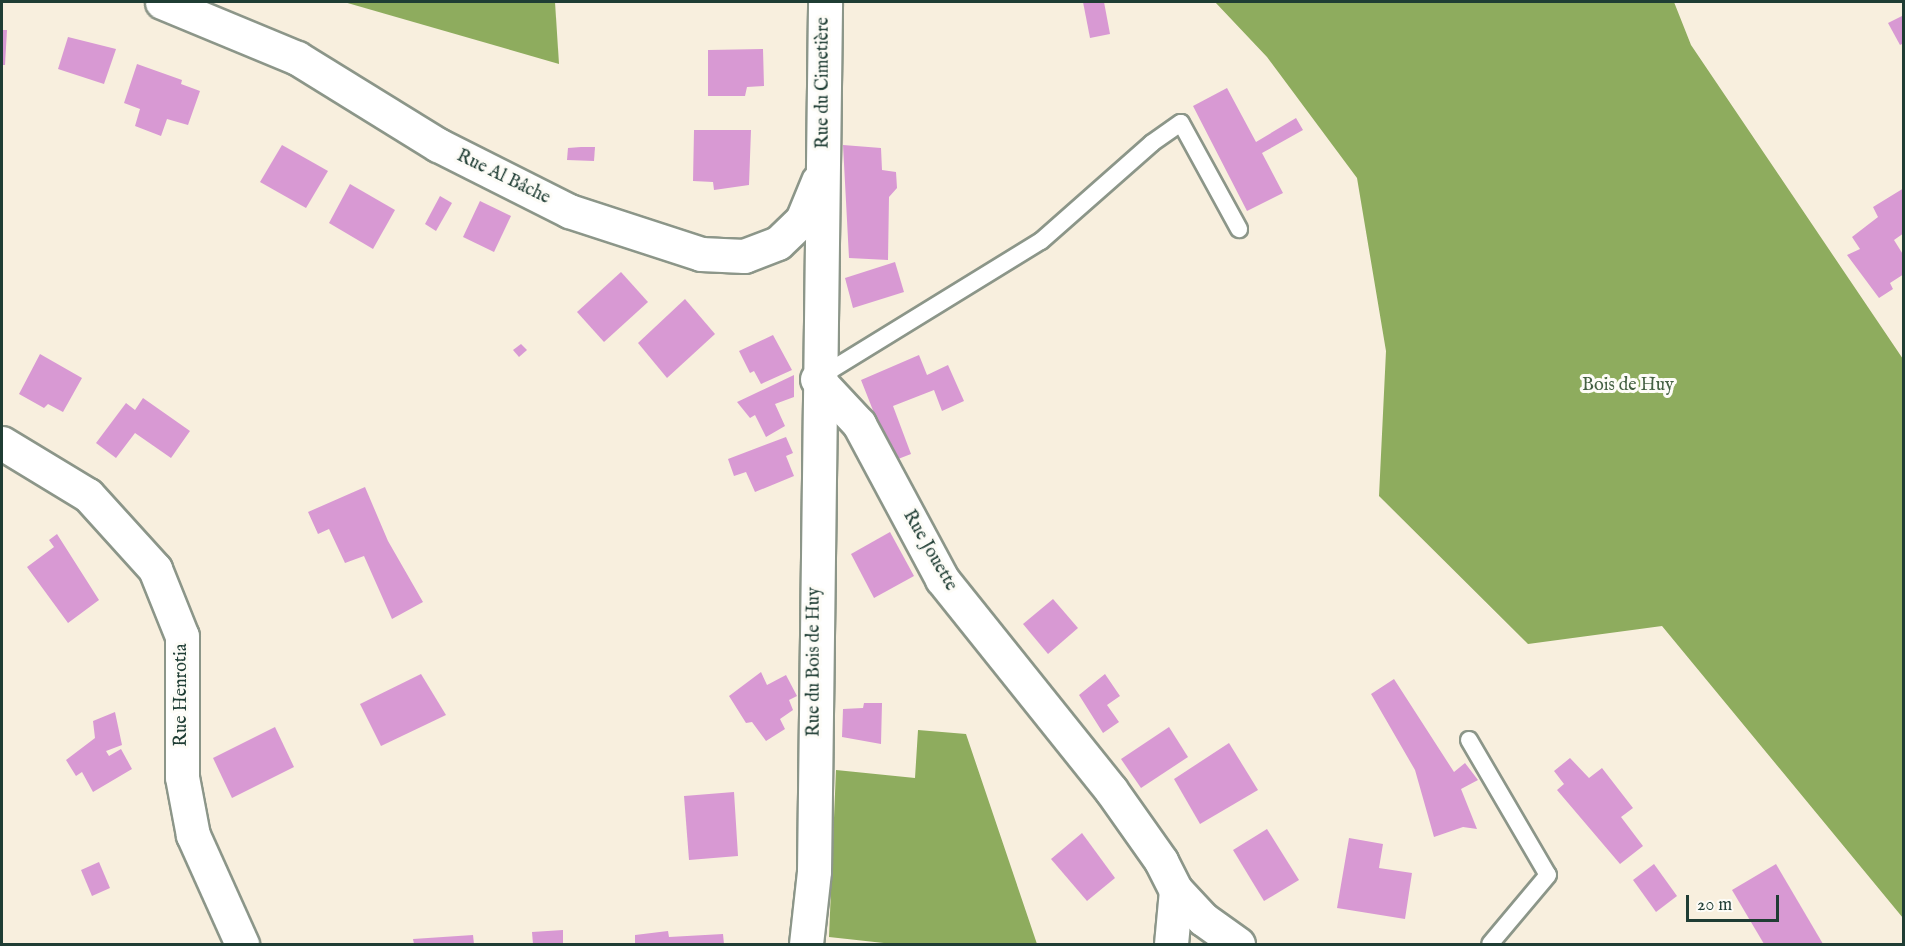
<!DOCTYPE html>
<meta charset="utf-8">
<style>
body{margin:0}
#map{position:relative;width:1905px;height:946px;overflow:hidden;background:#f8efde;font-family:"IM FELL English",serif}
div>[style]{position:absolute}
.forest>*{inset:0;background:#8eac5e}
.building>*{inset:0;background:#d899d3}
.roads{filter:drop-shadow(2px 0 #8c9689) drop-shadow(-2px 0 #8c9689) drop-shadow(0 2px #8c9689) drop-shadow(0 -2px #8c9689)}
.service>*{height:16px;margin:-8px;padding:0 8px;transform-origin:8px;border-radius:8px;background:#fff}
.minor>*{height:33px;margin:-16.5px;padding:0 16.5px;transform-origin:16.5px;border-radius:16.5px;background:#fff}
span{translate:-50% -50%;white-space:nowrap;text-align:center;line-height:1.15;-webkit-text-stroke:6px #fdfcf7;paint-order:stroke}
.street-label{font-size:18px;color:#1f3d34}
.park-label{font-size:18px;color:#446042}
.frame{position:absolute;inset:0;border:3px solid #1f3d34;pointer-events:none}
.scale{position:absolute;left:1686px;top:895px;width:93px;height:27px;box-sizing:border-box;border:3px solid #1f3d34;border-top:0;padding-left:8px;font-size:18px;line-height:21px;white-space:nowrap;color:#1f3d34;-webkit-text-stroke:4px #fdfcf7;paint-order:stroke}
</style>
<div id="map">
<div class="forest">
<div style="clip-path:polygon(344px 2px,555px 2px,559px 64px)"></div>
<div style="clip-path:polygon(1215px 2px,1674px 2px,1691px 45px,1903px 359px,1903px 918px,1662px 626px,1528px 644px,1379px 496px,1386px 351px,1357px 178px,1267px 57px)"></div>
<div style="clip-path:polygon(918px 730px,966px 734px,1037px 944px,893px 944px,829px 937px,836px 770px,915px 778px)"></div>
</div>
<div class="building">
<div style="clip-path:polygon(1083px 2px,1104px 2px,1110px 34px,1090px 38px)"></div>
<div style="clip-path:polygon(1904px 15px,1904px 43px,1900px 45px,1888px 23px)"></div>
<div style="clip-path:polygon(2px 30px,7px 30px,5px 65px,2px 65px)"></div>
<div style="clip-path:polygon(68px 37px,116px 49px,104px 84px,58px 69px)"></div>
<div style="clip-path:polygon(763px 49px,764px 86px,747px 87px,745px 96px,708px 96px,708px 50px)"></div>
<div style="clip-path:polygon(137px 64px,182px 80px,181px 84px,200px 91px,188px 125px,167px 119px,161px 136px,135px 126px,140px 109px,124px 103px)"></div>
<div style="clip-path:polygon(1227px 88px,1256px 142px,1296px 118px,1303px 130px,1262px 153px,1283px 193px,1247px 211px,1193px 106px)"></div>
<div style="clip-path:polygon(694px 130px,751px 130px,749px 185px,714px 190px,713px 182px,693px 181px)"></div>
<div style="clip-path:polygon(282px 145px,328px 171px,306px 208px,260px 182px)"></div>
<div style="clip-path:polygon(843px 145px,881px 148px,882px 170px,896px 172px,897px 188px,889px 197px,888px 260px,849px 258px)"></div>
<div style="clip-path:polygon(581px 147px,595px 147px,594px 161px,567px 160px,568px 148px)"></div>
<div style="clip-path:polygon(350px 184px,395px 210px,373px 249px,329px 223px)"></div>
<div style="clip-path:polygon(1904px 188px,1904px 233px,1894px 240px,1904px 256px,1904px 274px,1890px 283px,1893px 289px,1879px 298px,1847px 255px,1860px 249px,1852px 237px,1878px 217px,1873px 207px)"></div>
<div style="clip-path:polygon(440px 196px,452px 203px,436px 231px,425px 224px)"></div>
<div style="clip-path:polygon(480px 201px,511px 216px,494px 252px,463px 237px)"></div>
<div style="clip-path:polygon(895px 262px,904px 292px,853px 308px,845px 278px)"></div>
<div style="clip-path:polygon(621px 272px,648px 302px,604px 342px,577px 312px)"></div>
<div style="clip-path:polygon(685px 299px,715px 334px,667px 378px,638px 343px)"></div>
<div style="clip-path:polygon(773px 335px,792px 370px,761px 384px,754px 371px,750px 373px,739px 351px)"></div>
<div style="clip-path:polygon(521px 344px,527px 350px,519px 357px,513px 350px)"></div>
<div style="clip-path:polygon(40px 354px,82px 378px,63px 412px,48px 404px,44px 408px,19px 394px)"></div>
<div style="clip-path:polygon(919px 355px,927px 375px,948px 365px,964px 401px,942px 411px,934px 390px,893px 406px,911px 454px,893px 461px,861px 380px)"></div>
<div style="clip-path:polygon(794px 375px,794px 397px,775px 404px,785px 426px,766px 437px,755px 415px,750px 418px,737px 402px)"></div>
<div style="clip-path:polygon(143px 398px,190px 431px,171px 458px,135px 433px,116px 458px,96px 443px,126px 403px,135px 410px)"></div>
<div style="clip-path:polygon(786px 437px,793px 453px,786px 456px,794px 476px,755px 492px,746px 472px,734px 476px,728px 459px)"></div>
<div style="clip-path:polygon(365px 487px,388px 541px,423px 602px,392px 619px,364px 556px,345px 563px,329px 529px,318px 534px,308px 512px)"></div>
<div style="clip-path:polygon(890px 532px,914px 576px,874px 598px,851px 554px)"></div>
<div style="clip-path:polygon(57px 534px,99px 600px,68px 623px,27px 567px,54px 547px,49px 540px)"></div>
<div style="clip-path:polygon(1053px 599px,1078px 628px,1048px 654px,1023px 624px)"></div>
<div style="clip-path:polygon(761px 672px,767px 685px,786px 675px,797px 696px,789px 700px,793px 710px,780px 719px,785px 729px,766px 741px,752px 722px,746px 723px,729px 696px)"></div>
<div style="clip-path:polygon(421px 674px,446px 715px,381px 746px,360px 704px)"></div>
<div style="clip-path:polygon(1105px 674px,1120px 696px,1107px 705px,1119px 722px,1103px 733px,1079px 695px)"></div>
<div style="clip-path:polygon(1394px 679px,1454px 772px,1465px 763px,1478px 780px,1461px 789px,1477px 829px,1463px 827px,1434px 837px,1415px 770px,1371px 694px)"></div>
<div style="clip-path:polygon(864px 703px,882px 703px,881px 744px,842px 737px,843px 709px,863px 708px)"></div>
<div style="clip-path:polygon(115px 712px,122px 745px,106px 751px,109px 756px,121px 749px,132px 769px,93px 792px,82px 772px,76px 776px,66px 760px,95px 738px,93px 721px)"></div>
<div style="clip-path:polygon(275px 727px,294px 767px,232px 798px,213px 758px)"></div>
<div style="clip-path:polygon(1169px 727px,1188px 757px,1141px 788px,1121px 759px)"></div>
<div style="clip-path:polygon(1229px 743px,1258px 790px,1200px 824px,1174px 779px)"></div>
<div style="clip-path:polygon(1570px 758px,1589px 778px,1602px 768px,1633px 808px,1621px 817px,1643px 846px,1620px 864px,1557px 790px,1564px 784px,1554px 771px)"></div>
<div style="clip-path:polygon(734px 792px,738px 856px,689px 860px,684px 796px)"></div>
<div style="clip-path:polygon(1267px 829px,1299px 880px,1264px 901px,1233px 850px)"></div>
<div style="clip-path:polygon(1082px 833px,1115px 878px,1087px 901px,1051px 859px)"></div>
<div style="clip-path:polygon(1349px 838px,1383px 844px,1379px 868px,1412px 873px,1405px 919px,1337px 908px)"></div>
<div style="clip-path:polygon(99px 862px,110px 888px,92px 896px,81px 870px)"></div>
<div style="clip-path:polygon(1654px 864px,1677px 896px,1656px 912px,1633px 880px)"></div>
<div style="clip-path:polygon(1776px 864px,1823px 944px,1764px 944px,1732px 890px)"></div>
<div style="clip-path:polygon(563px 930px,563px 944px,533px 944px,532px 932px)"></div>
<div style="clip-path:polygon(668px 931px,669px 937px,723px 934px,724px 944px,635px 944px,635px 935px)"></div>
<div style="clip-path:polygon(473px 935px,474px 944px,414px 944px,413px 939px)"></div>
</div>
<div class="roads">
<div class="service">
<div style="left:818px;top:378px;width:262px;rotate:-31.6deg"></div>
<div style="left:1041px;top:241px;width:148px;rotate:-41.4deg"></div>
<div style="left:1152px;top:143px;width:35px;rotate:-35deg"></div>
<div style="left:1181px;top:123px;width:121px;rotate:61.3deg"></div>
<div style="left:1469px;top:740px;width:156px;rotate:59.7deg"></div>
<div style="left:1548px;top:875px;width:90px;rotate:130deg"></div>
</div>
<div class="minor">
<div style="left:162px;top:2px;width:146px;rotate:22.5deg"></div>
<div style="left:297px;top:58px;width:166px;rotate:31.7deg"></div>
<div style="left:438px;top:145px;width:147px;rotate:26.7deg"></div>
<div style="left:569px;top:211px;width:139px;rotate:18deg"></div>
<div style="left:701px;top:254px;width:43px;rotate:2.7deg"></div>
<div style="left:744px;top:256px;width:36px;rotate:-21deg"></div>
<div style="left:778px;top:243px;width:33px;rotate:-44deg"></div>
<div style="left:802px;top:220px;width:42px;rotate:-67.7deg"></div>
<div style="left:817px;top:379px;width:62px;rotate:47deg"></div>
<div style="left:859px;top:424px;width:176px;rotate:61.8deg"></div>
<div style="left:942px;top:579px;width:270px;rotate:51.3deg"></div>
<div style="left:1111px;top:790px;width:87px;rotate:54.8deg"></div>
<div style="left:1161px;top:861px;width:33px;rotate:63deg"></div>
<div style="left:1176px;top:890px;width:40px;rotate:47deg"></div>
<div style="left:1203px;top:919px;width:43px;rotate:35.5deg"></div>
<div style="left:2px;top:443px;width:100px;rotate:31.2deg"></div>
<div style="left:88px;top:495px;width:100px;rotate:47.8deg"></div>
<div style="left:155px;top:569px;width:72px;rotate:68.1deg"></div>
<div style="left:182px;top:636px;width:141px;rotate:90deg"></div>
<div style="left:182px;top:777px;width:59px;rotate:79.3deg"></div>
<div style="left:193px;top:835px;width:120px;rotate:65.8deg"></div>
<div style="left:806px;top:944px;width:73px;rotate:-83.7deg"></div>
<div style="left:814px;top:871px;width:869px;rotate:-89.27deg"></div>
<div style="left:1171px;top:944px;width:54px;rotate:-84.7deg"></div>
</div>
</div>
<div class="street-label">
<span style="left:824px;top:83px;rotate:-90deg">Rue du Cimetière</span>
<span style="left:503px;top:178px;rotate:26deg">Rue Al Bâche</span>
<span style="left:929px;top:551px;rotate:60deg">Rue Jouette</span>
<span style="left:815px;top:662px;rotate:-90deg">Rue du Bois de Huy</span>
<span style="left:182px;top:695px;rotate:-90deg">Rue Henrotia</span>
</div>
<div class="park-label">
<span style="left:1628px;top:386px">Bois de Huy</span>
</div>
<div class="frame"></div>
<div class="scale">20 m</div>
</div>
